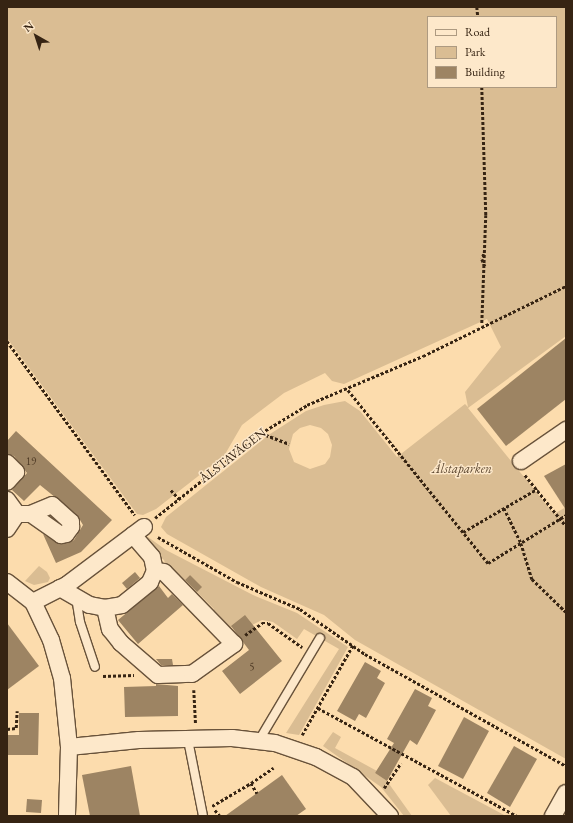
<!DOCTYPE html>
<meta charset="utf-8">
<style>
body{margin:0}
#map{position:relative;width:573px;height:823px;overflow:hidden;background:#fcdcad;font-family:"EB Garamond",serif}
div>[style]{position:absolute}
.green>*{inset:0;background:#dabd93}
.building>*{inset:0;background:#9d8463}
.path>*{height:2.5px;margin-top:-1.25px;transform-origin:0;background:repeating-linear-gradient(90deg,#362413 0 3px,transparent 0 5px)}
.roads{filter:drop-shadow(1px 0 #68523a) drop-shadow(-1px 0 #68523a) drop-shadow(0 1px #68523a) drop-shadow(0 -1px #68523a)}
.lane>*{height:8px;margin:-4px;padding:0 4px;transform-origin:4px;border-radius:4px;background:#fde8ca}
.street>*{height:16px;margin:-8px;padding:0 8px;transform-origin:8px;border-radius:8px;background:#fde8ca}
span{translate:-50% -50%;white-space:nowrap;text-align:center;line-height:1.15;-webkit-text-stroke:3px #fde8ca;paint-order:stroke}
.number-label{font-size:11px;color:#503c27}
.number-label span{-webkit-text-stroke-width:0}
.street-label{font-size:13px;color:#362413}
.park-label{font-size:13px;color:#5f4a33;font-style:italic}
.frame{position:absolute;inset:0;border:8px solid #362413;pointer-events:none}
.legend{position:absolute;left:427px;top:16px;width:130px;height:72px;box-sizing:border-box;background:#fde8ca;border:1px solid #ad9a81;margin:0;padding:5px 7px;list-style:none;font-size:12px;color:#362413}
.legend li{display:flex;align-items:center;gap:8px;height:20px}
.legend b{width:20px;border:1px solid #ad9a81}
.north{position:absolute;left:16px;top:16px;width:40px;height:40px;-webkit-text-stroke:3px #fde8ca;paint-order:stroke;rotate:321deg;font-size:11px;font-weight:700;line-height:16px;text-align:center;color:#362413}
.north::after{content:'';display:block;margin:auto;width:14px;height:18px;background:#362413;clip-path:polygon(50% 0,100% 100%,50% 72%,0 100%)}
</style>
<div id="map">
<div class="green">
<div style="clip-path:polygon(evenodd,7px 7px,566px 7px,566px 336px,468px 408px,554px 514px,566px 507px,566px 759px,355px 640px,324px 615px,261px 587px,167px 534px,161px 527px,166px 517px,270px 434px,306px 411px,324px 405px,345px 401px,360px 411px,397px 457px,465px 404px,468px 407px,465px 392px,501px 347px,487px 319px,344px 384px,332px 381px,325px 373px,284px 393px,242px 425px,224px 456px,156px 509px,143px 515px,137px 514px,7px 338px,7px 7px,428px 17px,556px 17px,556px 87px,428px 87px,428px 17px,7px 7px,310px 425px,321px 428px,328px 434px,332px 445px,330px 457px,325px 464px,310px 469px,294px 462px,289px 449px,293px 434px,300px 428px,310px 425px)"></div>
<div style="clip-path:polygon(148px 537px,166px 550px,253px 595px,297px 613px,348px 647px,299px 735px,286px 733px,339px 649px,304px 629px,297px 639px,273px 622px,262px 620px,252px 625px,245px 616px,228px 630px,212px 614px,214px 609px,197px 592px,190px 575px,181px 584px,167px 570px,164px 560px,144px 542px)"></div>
<div style="clip-path:polygon(39px 566px,47px 572px,50px 578px,48px 582px,34px 585px,25px 581px)"></div>
<div style="clip-path:polygon(333px 732px,341px 737px,335px 748px,377px 771px,375px 773px,387px 781px,412px 816px,404px 816px,381px 787px,323px 746px)"></div>
<div style="clip-path:polygon(435px 778px,506px 816px,451px 816px,428px 785px)"></div>
</div>
<div class="building">
<div style="clip-path:polygon(566px 338px,566px 399px,506px 446px,477px 409px)"></div>
<div style="clip-path:polygon(16px 431px,112px 520px,81px 552px,56px 563px,43px 534px,59px 544px,68px 543px,74px 540px,83px 525px,77px 515px,40px 485px,24px 501px,12px 490px,27px 473px,14px 456px,7px 454px,7px 441px)"></div>
<div style="clip-path:polygon(566px 464px,566px 510px,544px 476px)"></div>
<div style="clip-path:polygon(135px 572px,140px 578px,127px 589px,122px 583px)"></div>
<div style="clip-path:polygon(190px 575px,202px 587px,197px 592px,185px 580px)"></div>
<div style="clip-path:polygon(159px 586px,168px 598px,172px 594px,183px 605px,138px 644px,118px 620px)"></div>
<div style="clip-path:polygon(245px 615px,282px 661px,240px 694px,222px 671px,249px 650px,231px 626px)"></div>
<div style="clip-path:polygon(7px 623px,39px 666px,7px 690px)"></div>
<div style="clip-path:polygon(156px 659px,172px 659px,173px 665px,161px 665px)"></div>
<div style="clip-path:polygon(365px 662px,381px 671px,377px 678px,385px 683px,366px 718px,359px 714px,355px 721px,337px 711px)"></div>
<div style="clip-path:polygon(156px 684px,178px 686px,178px 716px,125px 717px,124px 687px,156px 686px)"></div>
<div style="clip-path:polygon(415px 689px,432px 698px,428px 706px,436px 710px,417px 745px,410px 740px,387px 781px,375px 773px,394px 743px,387px 739px)"></div>
<div style="clip-path:polygon(19px 713px,39px 713px,38px 755px,7px 755px,7px 735px,19px 735px)"></div>
<div style="clip-path:polygon(464px 717px,489px 731px,463px 779px,438px 766px)"></div>
<div style="clip-path:polygon(514px 746px,537px 759px,510px 807px,487px 793px)"></div>
<div style="clip-path:polygon(131px 766px,140px 816px,90px 816px,82px 775px)"></div>
<div style="clip-path:polygon(282px 775px,306px 809px,296px 816px,225px 816px)"></div>
<div style="clip-path:polygon(27px 799px,42px 800px,41px 813px,26px 812px)"></div>
</div>
<div class="path">
<div style="left:477px;top:7px;width:10px;rotate:84deg"></div>
<div style="left:482px;top:87px;width:128px;rotate:88.2deg"></div>
<div style="left:486px;top:215px;width:110px;rotate:92.1deg"></div>
<div style="left:484px;top:254px;width:5px;rotate:112deg"></div>
<div style="left:482px;top:259px;width:8px;rotate:67deg"></div>
<div style="left:7px;top:341px;width:216px;rotate:53.7deg"></div>
<div style="left:348px;top:390px;width:223px;rotate:51deg"></div>
<div style="left:488px;top:563px;width:92px;rotate:-31.6deg"></div>
<div style="left:261px;top:433px;width:30px;rotate:21deg"></div>
<div style="left:525px;top:475px;width:65px;rotate:51.2deg"></div>
<div style="left:171px;top:490px;width:12px;rotate:48deg"></div>
<div style="left:504px;top:508px;width:39px;rotate:64deg"></div>
<div style="left:521px;top:543px;width:38px;rotate:73deg"></div>
<div style="left:532px;top:579px;width:47px;rotate:44.1deg"></div>
<div style="left:155px;top:518px;width:136px;rotate:-38.7deg"></div>
<div style="left:261px;top:433px;width:54px;rotate:-31.3deg"></div>
<div style="left:307px;top:405px;width:126px;rotate:-22.9deg"></div>
<div style="left:423px;top:356px;width:159px;rotate:-26.1deg"></div>
<div style="left:463px;top:532px;width:86px;rotate:-30.2deg"></div>
<div style="left:158px;top:537px;width:91px;rotate:29.7deg"></div>
<div style="left:237px;top:582px;width:69px;rotate:23.2deg"></div>
<div style="left:300px;top:609px;width:79px;rotate:34.7deg"></div>
<div style="left:365px;top:654px;width:230px;rotate:29.1deg"></div>
<div style="left:245px;top:635px;width:21px;rotate:-35deg"></div>
<div style="left:262px;top:623px;width:6px"></div>
<div style="left:268px;top:623px;width:42px;rotate:35.2deg"></div>
<div style="left:103px;top:676px;width:31px;rotate:-2deg"></div>
<div style="left:194px;top:690px;width:33px;rotate:87deg"></div>
<div style="left:318px;top:708px;width:226px;rotate:28.5deg"></div>
<div style="left:7px;top:729px;width:9px;rotate:-6deg"></div>
<div style="left:16px;top:728px;width:17px;rotate:-87deg"></div>
<div style="left:302px;top:735px;width:103px;rotate:-60.5deg"></div>
<div style="left:251px;top:783px;width:27px;rotate:-34deg"></div>
<div style="left:384px;top:788px;width:30px;rotate:-56deg"></div>
<div style="left:212px;top:806px;width:45px;rotate:-30.5deg"></div>
<div style="left:251px;top:783px;width:12px;rotate:59deg"></div>
<div style="left:215px;top:810px;width:8px;rotate:50deg"></div>
</div>
<div class="roads">
<div class="lane">
<div style="left:76px;top:597px;width:25px;rotate:81deg"></div>
<div style="left:80px;top:622px;width:47px;rotate:71.6deg"></div>
<div style="left:188px;top:740px;width:77px;rotate:78.8deg"></div>
<div style="left:258px;top:742px;width:121px;rotate:-59.2deg"></div>
</div>
<div class="street">
<div style="left:521px;top:461px;width:55px;rotate:-34.6deg"></div>
<div style="left:7px;top:463px;width:13px;rotate:45deg"></div>
<div style="left:16px;top:472px;width:13px;rotate:132deg"></div>
<div style="left:7px;top:500px;width:17px;rotate:54deg"></div>
<div style="left:17px;top:514px;width:18px;rotate:124deg"></div>
<div style="left:17px;top:514px;width:14px"></div>
<div style="left:31px;top:514px;width:37px;rotate:35deg"></div>
<div style="left:61px;top:535px;width:5px;rotate:-11deg"></div>
<div style="left:66px;top:534px;width:9px;rotate:-54deg"></div>
<div style="left:71px;top:527px;width:5px;rotate:-90deg"></div>
<div style="left:71px;top:522px;width:25px;rotate:-138deg"></div>
<div style="left:52px;top:505px;width:23px;rotate:157deg"></div>
<div style="left:7px;top:582px;width:33px;rotate:38deg"></div>
<div style="left:33px;top:602px;width:42px;rotate:64.7deg"></div>
<div style="left:51px;top:640px;width:40px;rotate:74deg"></div>
<div style="left:62px;top:678px;width:69px;rotate:84.2deg"></div>
<div style="left:69px;top:747px;width:69px;rotate:91.7deg"></div>
<div style="left:60px;top:588px;width:34px;rotate:30deg"></div>
<div style="left:90px;top:605px;width:15px;rotate:11deg"></div>
<div style="left:105px;top:608px;width:17px;rotate:-10deg"></div>
<div style="left:122px;top:605px;width:36px;rotate:-39deg"></div>
<div style="left:150px;top:582px;width:12px;rotate:-66deg"></div>
<div style="left:155px;top:571px;width:14px;rotate:-102deg"></div>
<div style="left:152px;top:557px;width:29px;rotate:-131deg"></div>
<div style="left:33px;top:602px;width:39px;rotate:-27deg"></div>
<div style="left:68px;top:584px;width:95px;rotate:-36.9deg"></div>
<div style="left:105px;top:608px;width:22px;rotate:77deg"></div>
<div style="left:110px;top:629px;width:18px;rotate:52deg"></div>
<div style="left:121px;top:643px;width:49px;rotate:40.9deg"></div>
<div style="left:158px;top:675px;width:34px;rotate:-2deg"></div>
<div style="left:192px;top:674px;width:52px;rotate:-35.5deg"></div>
<div style="left:234px;top:644px;width:100px;rotate:-134.2deg"></div>
<div style="left:164px;top:572px;width:9px;rotate:-174deg"></div>
<div style="left:69px;top:747px;width:70px;rotate:-5.7deg"></div>
<div style="left:139px;top:740px;width:93px;rotate:-1.2deg"></div>
<div style="left:232px;top:738px;width:43px;rotate:6.6deg"></div>
<div style="left:275px;top:743px;width:43px;rotate:18.9deg"></div>
<div style="left:316px;top:757px;width:42px;rotate:28.4deg"></div>
<div style="left:353px;top:777px;width:54px;rotate:46.5deg"></div>
<div style="left:553px;top:816px;width:26px;rotate:-61deg"></div>
</div>
</div>
<div class="number-label">
<span style="left:31px;top:461px">19</span>
<span style="left:252px;top:666px">5</span>
</div>
<div class="street-label">
<span style="left:233px;top:456px;rotate:-38deg">ÅLSTAVÄGEN</span>
</div>
<div class="park-label">
<span style="left:462px;top:469px">Ålstaparken</span>
</div>
<div class="frame"></div>
<ul class="legend">
<li><b style="height:5px;background:#fde8ca"></b>Road</li>
<li><b style="height:11px;background:#dabd93"></b>Park</li>
<li><b style="height:11px;background:#9d8463"></b>Building</li>
</ul>
<div class="north">N</div>
</div>
